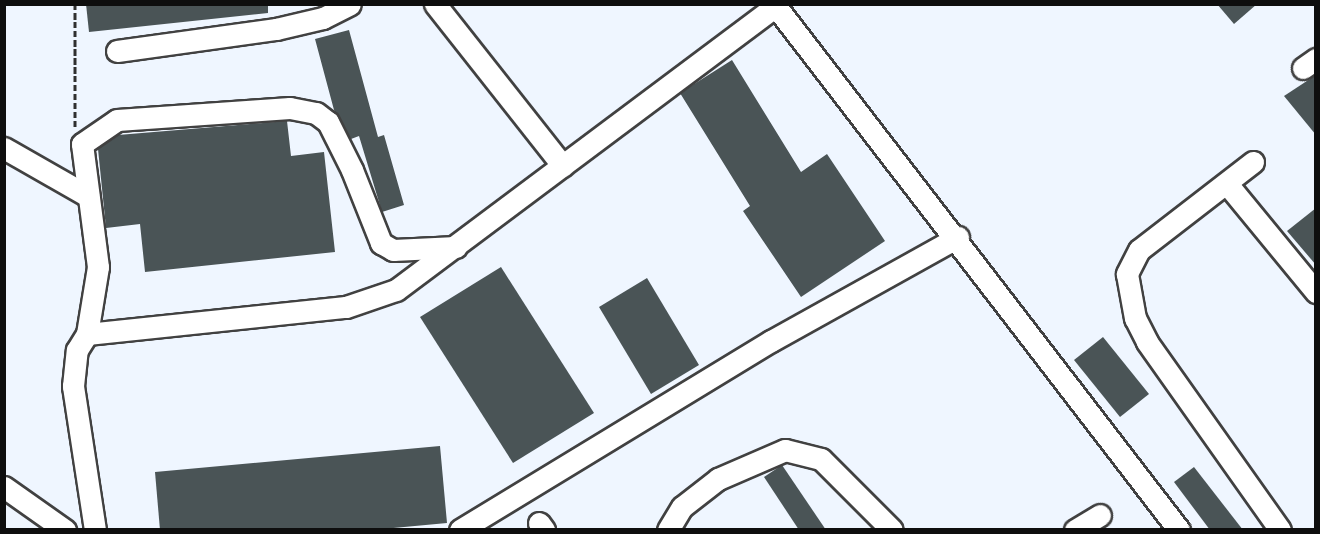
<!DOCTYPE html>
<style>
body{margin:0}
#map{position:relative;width:1320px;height:534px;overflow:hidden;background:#eff6ff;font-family:Literata,serif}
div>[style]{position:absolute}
.building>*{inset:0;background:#4a5456}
.path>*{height:3px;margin-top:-1.5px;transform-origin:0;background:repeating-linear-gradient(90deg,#303030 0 6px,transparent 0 9px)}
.roads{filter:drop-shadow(2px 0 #414141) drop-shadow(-2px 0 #414141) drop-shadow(0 2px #414141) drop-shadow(0 -2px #414141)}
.minor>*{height:21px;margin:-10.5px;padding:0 10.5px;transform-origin:10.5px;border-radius:10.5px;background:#fff}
span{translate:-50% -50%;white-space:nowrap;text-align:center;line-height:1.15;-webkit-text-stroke:6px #fff;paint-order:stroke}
.frame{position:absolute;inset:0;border:6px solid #0e0e0e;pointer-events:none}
</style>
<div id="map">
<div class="building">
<div style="clip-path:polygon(86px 4px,268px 4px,268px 13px,89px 32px)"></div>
<div style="clip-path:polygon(1217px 4px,1257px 4px,1234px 24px)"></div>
<div style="clip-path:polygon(349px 30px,378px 137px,384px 135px,404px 205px,382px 212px,359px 136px,351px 139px,334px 110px,315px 39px)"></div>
<div style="clip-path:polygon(732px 60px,801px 172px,827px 154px,885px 241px,801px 297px,743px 211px,750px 206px,680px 93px)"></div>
<div style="clip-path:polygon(1316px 75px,1316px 135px,1284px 96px)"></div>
<div style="clip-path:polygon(287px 121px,291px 156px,324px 152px,335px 252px,145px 272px,140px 224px,106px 228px,98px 149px,118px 135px)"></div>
<div style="clip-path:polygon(1316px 208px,1316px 265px,1287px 231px)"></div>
<div style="clip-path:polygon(501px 267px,594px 413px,513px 463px,420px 317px)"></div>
<div style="clip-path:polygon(647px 278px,699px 365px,651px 394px,599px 307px)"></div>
<div style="clip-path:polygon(1103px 337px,1149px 394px,1120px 417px,1074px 360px)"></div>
<div style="clip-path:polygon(440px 446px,447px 523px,372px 530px,160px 530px,155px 472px)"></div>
<div style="clip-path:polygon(782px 465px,826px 530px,799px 530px,764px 477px)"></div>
<div style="clip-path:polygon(1194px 467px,1243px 530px,1210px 530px,1174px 482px)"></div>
</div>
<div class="path">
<div style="left:75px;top:4px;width:124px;rotate:90deg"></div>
</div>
<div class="roads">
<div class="minor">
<div style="left:435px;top:4px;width:206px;rotate:51.7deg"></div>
<div style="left:774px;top:4px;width:664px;rotate:52.41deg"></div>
<div style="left:117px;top:51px;width:161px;rotate:-7.9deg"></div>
<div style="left:276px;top:29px;width:48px;rotate:-13.2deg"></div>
<div style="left:323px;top:18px;width:30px;rotate:-27deg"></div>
<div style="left:1303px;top:68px;width:16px;rotate:-35deg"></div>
<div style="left:4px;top:148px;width:97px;rotate:29.7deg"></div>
<div style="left:1253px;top:162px;width:144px;rotate:142.3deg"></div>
<div style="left:1139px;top:250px;width:27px;rotate:117deg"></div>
<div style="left:1127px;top:274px;width:45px;rotate:79.7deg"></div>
<div style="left:1135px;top:318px;width:27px;rotate:63deg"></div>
<div style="left:1147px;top:342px;width:230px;rotate:54.7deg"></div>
<div style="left:1228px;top:185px;width:139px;rotate:50.6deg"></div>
<div style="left:87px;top:334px;width:68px;rotate:-80.7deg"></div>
<div style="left:98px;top:267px;width:124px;rotate:-97.4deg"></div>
<div style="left:82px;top:144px;width:42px;rotate:-34.4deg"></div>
<div style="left:117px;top:120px;width:173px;rotate:-4deg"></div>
<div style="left:290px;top:108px;width:26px;rotate:11deg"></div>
<div style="left:316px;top:113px;width:15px;rotate:37deg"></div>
<div style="left:328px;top:122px;width:54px;rotate:63.4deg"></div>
<div style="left:352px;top:170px;width:79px;rotate:68.3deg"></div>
<div style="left:381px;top:243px;width:14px;rotate:30deg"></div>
<div style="left:393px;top:250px;width:63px;rotate:-2.7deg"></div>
<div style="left:4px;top:487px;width:75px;rotate:35.2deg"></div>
<div style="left:539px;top:523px;width:9px;rotate:54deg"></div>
<div style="left:95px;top:530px;width:146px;rotate:-98.7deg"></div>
<div style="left:73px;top:386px;width:36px;rotate:-84deg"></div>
<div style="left:77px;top:350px;width:19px;rotate:-58deg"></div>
<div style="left:87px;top:334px;width:260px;rotate:-6deg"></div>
<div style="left:346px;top:307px;width:53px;rotate:-18.8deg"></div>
<div style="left:396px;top:290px;width:474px;rotate:-36.8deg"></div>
<div style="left:460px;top:530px;width:364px;rotate:-31.3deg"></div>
<div style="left:771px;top:341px;width:214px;rotate:-29.1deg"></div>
<div style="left:668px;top:530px;width:27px;rotate:-59deg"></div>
<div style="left:682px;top:507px;width:46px;rotate:-37.9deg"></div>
<div style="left:718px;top:479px;width:73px;rotate:-23.4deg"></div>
<div style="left:785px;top:450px;width:37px;rotate:14deg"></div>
<div style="left:821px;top:459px;width:100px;rotate:45deg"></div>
<div style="left:1075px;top:530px;width:29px;rotate:-31deg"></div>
</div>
</div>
<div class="frame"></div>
</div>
